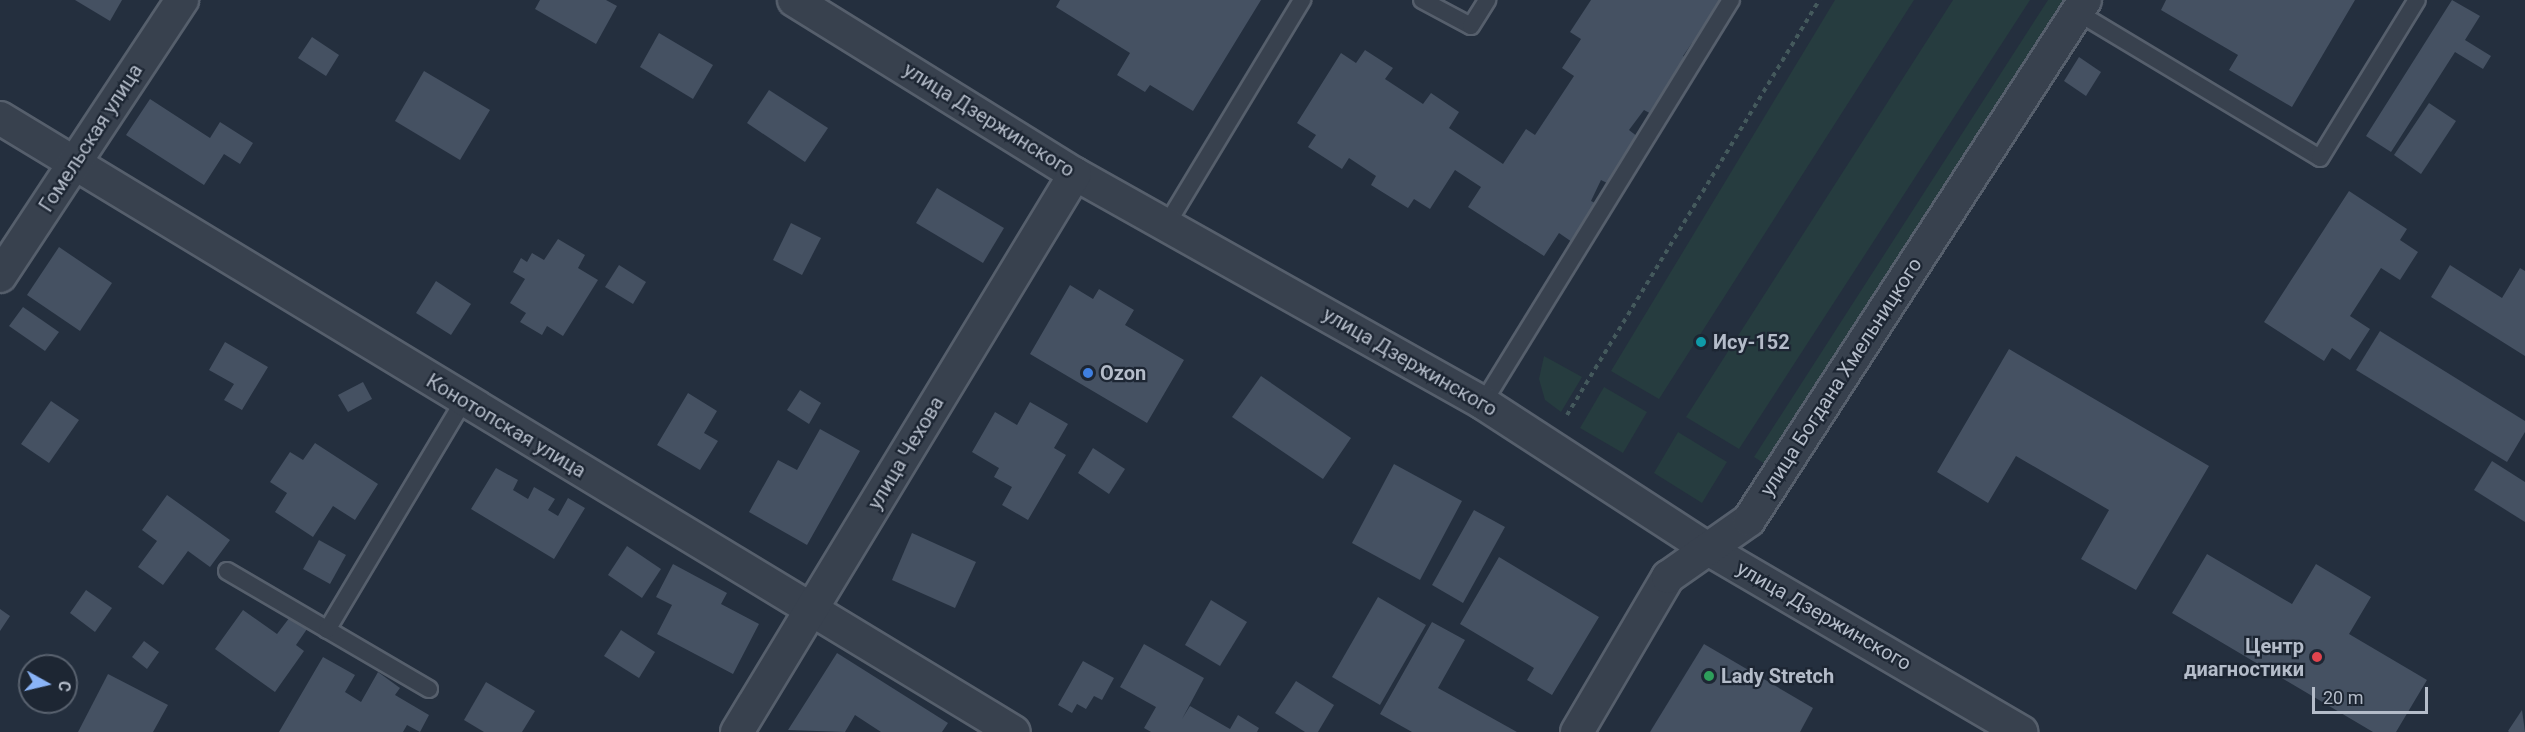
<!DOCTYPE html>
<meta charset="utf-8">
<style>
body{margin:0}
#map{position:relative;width:2525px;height:732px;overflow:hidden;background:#242f3e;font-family:Roboto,sans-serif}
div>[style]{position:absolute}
.green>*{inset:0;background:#263c3f}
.building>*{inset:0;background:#455162}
.path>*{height:4px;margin-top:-2px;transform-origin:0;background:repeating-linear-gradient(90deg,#44595c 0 4.5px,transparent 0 9px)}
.roads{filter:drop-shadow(2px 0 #565f6c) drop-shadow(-2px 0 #565f6c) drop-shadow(0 2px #565f6c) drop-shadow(0 -2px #565f6c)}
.service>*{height:16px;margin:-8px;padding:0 8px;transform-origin:8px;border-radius:8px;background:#38414e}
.minor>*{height:32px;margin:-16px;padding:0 16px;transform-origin:16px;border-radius:16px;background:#38414e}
.dots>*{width:16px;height:16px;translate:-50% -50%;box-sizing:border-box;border:3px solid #1d2633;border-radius:50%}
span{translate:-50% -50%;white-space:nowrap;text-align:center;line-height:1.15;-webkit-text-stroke:4.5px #1d2633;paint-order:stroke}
.street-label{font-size:20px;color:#b4bcc9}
.poi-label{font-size:20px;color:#b4bcc9;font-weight:700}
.left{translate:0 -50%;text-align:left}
.right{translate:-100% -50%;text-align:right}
.north{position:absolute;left:18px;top:654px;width:60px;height:60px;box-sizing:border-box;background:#1d2633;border:2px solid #59626f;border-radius:50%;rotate:98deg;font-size:16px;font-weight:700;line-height:24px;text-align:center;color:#b4bcc9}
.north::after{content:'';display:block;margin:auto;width:21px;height:27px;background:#8ab4f8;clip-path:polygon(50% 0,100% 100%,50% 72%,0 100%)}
.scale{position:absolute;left:2312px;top:687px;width:116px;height:27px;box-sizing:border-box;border:3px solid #b4bcc9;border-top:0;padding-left:8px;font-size:18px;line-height:21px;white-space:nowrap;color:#b4bcc9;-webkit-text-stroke:4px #1d2633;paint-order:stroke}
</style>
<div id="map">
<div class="green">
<div style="clip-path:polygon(1835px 0,1914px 0,1659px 399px,1611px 371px)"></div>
<div style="clip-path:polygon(1953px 0,2030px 0,1739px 449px,1686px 417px)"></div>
<div style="clip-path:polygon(2048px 0,2064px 0,1765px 464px,1754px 457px)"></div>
<div style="clip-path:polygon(1544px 356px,1582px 377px,1561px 412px,1545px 400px,1539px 379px)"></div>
<div style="clip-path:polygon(1604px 387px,1647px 412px,1623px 453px,1580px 428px)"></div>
<div style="clip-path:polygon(1678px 432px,1727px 462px,1702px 503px,1654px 473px)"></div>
</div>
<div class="building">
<div style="clip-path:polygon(75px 0,122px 0,110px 21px)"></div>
<div style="clip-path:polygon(540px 0,606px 0,617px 6px,596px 44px,535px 9px)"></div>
<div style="clip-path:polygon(1060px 0,1261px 0,1193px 111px,1150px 85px,1145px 92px,1117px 75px,1130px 53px,1056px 7px)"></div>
<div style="clip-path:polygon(1591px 0,1731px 0,1701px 50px,1692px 43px,1683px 56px,1691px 62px,1655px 116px,1644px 110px,1629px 130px,1638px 137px,1611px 185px,1601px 180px,1591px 201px,1597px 204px,1572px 242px,1559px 233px,1544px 256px,1468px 207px,1481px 187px,1455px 170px,1430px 209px,1414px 199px,1408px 208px,1371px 185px,1376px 176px,1349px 158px,1342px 169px,1308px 147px,1316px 135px,1297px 123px,1341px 53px,1356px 63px,1365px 50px,1393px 68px,1385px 79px,1423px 104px,1431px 93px,1459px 112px,1449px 128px,1503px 164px,1526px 129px,1535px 135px,1574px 76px,1562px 68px,1581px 39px,1570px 32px)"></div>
<div style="clip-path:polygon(2166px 0,2355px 0,2292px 107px,2229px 70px,2238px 55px,2161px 10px)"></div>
<div style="clip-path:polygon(2452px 0,2480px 16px,2465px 40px,2491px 56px,2483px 69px,2455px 52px,2391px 152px,2366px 136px)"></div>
<div style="clip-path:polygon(659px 33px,713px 65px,693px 99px,640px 67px)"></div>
<div style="clip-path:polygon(312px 37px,339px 55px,326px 76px,298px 58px)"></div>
<div style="clip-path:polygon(2079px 57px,2101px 72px,2086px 96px,2064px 81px)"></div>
<div style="clip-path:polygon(424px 71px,490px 110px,460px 160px,395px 121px)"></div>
<div style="clip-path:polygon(769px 90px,828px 128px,805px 162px,747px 123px)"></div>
<div style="clip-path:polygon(150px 99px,210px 138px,220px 122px,253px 143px,240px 164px,224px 154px,204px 185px,126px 135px)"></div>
<div style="clip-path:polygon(2429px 103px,2456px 121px,2421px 174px,2394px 155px)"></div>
<div style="clip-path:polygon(937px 188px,1004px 228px,983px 263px,916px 223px)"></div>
<div style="clip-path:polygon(2349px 191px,2407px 229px,2400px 240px,2418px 252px,2400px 280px,2381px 268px,2350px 316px,2370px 329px,2350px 360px,2332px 348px,2324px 361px,2264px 322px)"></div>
<div style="clip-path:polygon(791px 223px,821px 238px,802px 275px,773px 260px)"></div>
<div style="clip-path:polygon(558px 239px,585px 255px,578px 268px,598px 280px,563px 336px,547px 326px,542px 335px,520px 322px,526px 313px,510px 303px,525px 279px,513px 272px,521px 258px,527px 262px,532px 253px,544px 260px)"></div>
<div style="clip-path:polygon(59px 247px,112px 283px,80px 331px,27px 295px)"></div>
<div style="clip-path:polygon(619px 265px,646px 282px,633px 304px,605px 287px)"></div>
<div style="clip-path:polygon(2450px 265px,2502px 298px,2520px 268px,2525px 271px,2525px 356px,2431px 297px)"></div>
<div style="clip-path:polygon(436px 281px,471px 304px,451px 335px,416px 313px)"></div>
<div style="clip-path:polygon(1070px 285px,1093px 299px,1099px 289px,1134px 310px,1125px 325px,1184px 360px,1147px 423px,1030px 354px)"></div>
<div style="clip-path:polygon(23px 307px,59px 332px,45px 351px,9px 326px)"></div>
<div style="clip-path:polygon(2380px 331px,2525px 421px,2525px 432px,2507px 462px,2356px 370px)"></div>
<div style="clip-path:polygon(225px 342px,268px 367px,242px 410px,224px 400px,234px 384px,209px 370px)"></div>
<div style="clip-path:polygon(2009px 349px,2209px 466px,2136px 590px,2081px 559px,2109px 510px,2016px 456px,1988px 503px,1937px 472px)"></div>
<div style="clip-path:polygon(1261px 376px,1351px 438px,1323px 479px,1232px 417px)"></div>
<div style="clip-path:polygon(363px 382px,372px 399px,348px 412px,338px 395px)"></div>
<div style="clip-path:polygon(800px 390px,821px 403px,809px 424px,787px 410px)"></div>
<div style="clip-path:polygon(688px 393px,717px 411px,704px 433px,718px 441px,700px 470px,657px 445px)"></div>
<div style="clip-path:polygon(51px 401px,79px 420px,49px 463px,21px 444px)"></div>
<div style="clip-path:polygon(1030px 402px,1068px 424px,1054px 448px,1066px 455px,1028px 520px,1002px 505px,1012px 487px,994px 477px,999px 468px,972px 452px,995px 412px,1017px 425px)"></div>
<div style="clip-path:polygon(820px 429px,860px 451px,807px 545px,749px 512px,778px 460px,797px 470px)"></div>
<div style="clip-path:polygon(315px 443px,378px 484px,355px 520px,333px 506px,313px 537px,275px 512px,287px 493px,270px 482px,290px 452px,303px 460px)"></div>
<div style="clip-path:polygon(1093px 448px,1125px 469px,1109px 494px,1078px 473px)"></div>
<div style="clip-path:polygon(2492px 461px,2525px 482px,2525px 522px,2474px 490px)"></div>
<div style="clip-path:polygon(1394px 464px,1462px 501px,1420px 580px,1352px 543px)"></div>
<div style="clip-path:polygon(496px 468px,518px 480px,513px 490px,528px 499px,534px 487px,555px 499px,548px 510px,558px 516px,568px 498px,585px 508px,554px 559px,471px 509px)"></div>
<div style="clip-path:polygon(167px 495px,230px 540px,210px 567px,188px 551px,163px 585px,138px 567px,157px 541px,142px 530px)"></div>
<div style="clip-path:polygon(1474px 510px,1505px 527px,1463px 603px,1432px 585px)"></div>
<div style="clip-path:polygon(912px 533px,976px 562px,955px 608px,892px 580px)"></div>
<div style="clip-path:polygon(319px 540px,346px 555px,330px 584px,303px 569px)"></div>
<div style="clip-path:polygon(627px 546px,661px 569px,642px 598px,608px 575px)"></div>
<div style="clip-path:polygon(2207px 554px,2292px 604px,2316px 564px,2371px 597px,2349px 634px,2427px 680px,2396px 732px,2373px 732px,2172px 613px)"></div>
<div style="clip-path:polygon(1499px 557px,1599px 617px,1552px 695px,1527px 680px,1534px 668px,1460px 624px)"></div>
<div style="clip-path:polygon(673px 564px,727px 593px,721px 604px,759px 624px,733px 674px,657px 634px,672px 605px,656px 597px)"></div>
<div style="clip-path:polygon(86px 590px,112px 608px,95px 632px,70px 613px)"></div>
<div style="clip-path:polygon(1378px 597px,1426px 625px,1380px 705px,1332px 677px)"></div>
<div style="clip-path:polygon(1211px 600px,1247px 622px,1220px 666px,1185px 645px)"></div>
<div style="clip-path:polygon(0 609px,10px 616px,0 631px)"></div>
<div style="clip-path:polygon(243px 610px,277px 634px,290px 617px,307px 629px,296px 645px,304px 651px,275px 692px,215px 649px)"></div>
<div style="clip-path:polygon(1432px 622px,1465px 640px,1438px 688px,1517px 732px,1412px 732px,1380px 714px)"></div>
<div style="clip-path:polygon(621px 630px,655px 652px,639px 678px,604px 656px)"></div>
<div style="clip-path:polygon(144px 641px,159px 652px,147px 669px,132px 657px)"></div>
<div style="clip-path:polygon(1144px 644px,1204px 678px,1182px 719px,1190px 706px,1230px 729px,1238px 715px,1259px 728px,1257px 732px,1151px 732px,1144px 728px,1156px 707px,1120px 687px)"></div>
<div style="clip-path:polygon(1704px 644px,1813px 708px,1800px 732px,1650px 732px)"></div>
<div style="clip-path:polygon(837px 653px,948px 723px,942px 732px,881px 732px,855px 715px,845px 732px,788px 730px)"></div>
<div style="clip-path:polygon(323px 657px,355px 675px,345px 692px,361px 702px,378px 672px,400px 688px,395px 695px,429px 715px,420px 732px,407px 725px,403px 732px,279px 732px)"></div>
<div style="clip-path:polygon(1083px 661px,1114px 678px,1102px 700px,1094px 696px,1086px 709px,1077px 704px,1072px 713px,1058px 705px)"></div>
<div style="clip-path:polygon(108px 674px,168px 705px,153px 732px,78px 732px)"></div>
<div style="clip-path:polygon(1296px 681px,1334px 705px,1318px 732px,1305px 732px,1275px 713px)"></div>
<div style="clip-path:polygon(486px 682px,535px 711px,522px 732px,484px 732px,464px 720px)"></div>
<div style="clip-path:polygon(2522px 710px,2525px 732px,2509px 732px,2508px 731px)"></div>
</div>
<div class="path">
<div style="left:1567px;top:415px;width:486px;rotate:-58.7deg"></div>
</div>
<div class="roads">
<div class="service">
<div style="left:1422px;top:0;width:55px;rotate:28deg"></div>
<div style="left:1471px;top:26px;width:31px;rotate:-58deg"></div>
<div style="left:2077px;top:12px;width:283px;rotate:31deg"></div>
<div style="left:2320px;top:158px;width:185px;rotate:-58.5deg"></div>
<div style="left:1167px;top:224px;width:262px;rotate:-58.9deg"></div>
<div style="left:1483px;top:403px;width:473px;rotate:-58.4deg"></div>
<div style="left:227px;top:571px;width:234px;rotate:30.3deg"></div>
<div style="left:327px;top:630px;width:268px;rotate:-59.2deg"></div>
</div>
<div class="minor">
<div style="left:794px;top:0;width:331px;rotate:31.8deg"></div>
<div style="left:1075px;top:174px;width:468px;rotate:29.3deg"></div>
<div style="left:1483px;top:403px;width:268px;rotate:33deg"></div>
<div style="left:1708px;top:549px;width:363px;rotate:30.3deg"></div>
<div style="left:0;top:118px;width:1185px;rotate:31.2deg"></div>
<div style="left:0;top:276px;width:331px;rotate:-56.6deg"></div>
<div style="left:737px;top:732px;width:652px;rotate:-58.8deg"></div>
<div style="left:1577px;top:732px;width:180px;rotate:-59.6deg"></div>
<div style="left:1668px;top:577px;width:99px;rotate:-35.1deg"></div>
<div style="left:1749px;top:520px;width:619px;rotate:-57.13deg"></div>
</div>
</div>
<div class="dots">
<div style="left:1701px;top:342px;background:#0f9aa8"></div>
<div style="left:1088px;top:373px;background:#3f7fe0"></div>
<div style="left:2317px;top:657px;background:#e0444e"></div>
<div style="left:1709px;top:676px;background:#2e9e5b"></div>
</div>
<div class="street-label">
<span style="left:989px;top:120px;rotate:32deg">улица Дзержинского</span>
<span style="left:91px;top:138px;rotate:-57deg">Гомельская улица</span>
<span style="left:1410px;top:362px;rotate:30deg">улица Дзержинского</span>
<span style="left:1841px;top:377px;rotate:-57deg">улица Богдана Хмельницкого</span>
<span style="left:506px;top:426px;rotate:31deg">Конотопская улица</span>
<span style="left:906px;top:453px;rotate:-59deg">улица Чехова</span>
<span style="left:1824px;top:616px;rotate:30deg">улица Дзержинского</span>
</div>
<div class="poi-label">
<span class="left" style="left:1713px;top:342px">Ису-152</span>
<span class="left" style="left:1100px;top:373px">Ozon</span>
<span class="right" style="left:2304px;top:658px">Центр<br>диагностики</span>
<span class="left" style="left:1721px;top:676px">Lady Stretch</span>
</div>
<div class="north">С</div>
<div class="scale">20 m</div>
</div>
